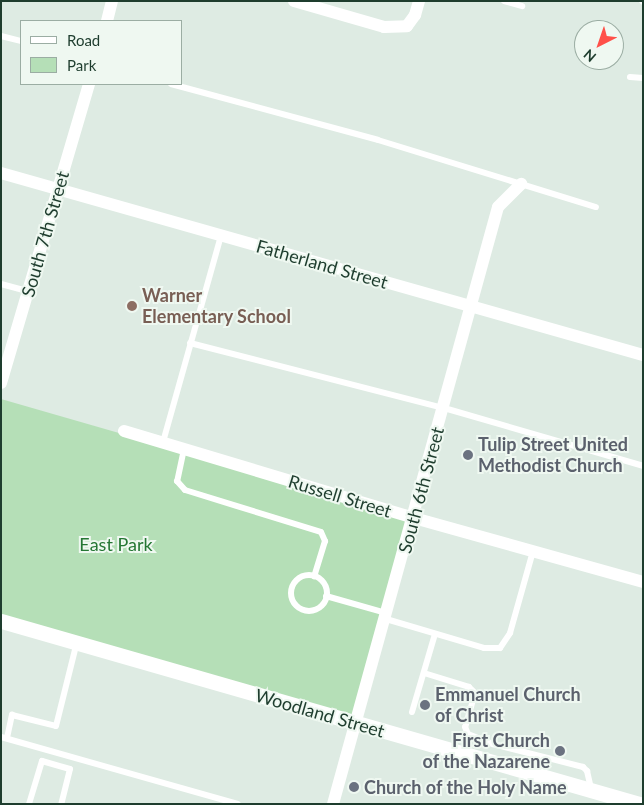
<!DOCTYPE html>
<style>
body{margin:0}
#map{position:relative;width:644px;height:805px;overflow:hidden;background:#deebe3;font-family:Lato,sans-serif}
div>[style]{position:absolute}
.green>*{inset:0;background:#b5dfb7}
.service>*{height:6px;margin:-3px;padding:0 3px;transform-origin:3px;border-radius:3px;background:#fff}
.service>.ring{margin:-3px;padding:0;box-sizing:content-box;background:none;border:6px solid #fff;border-radius:50%}
.minor>*{height:12px;margin:-6px;padding:0 6px;transform-origin:6px;border-radius:6px;background:#fff}
.tertiary>*{height:15px;margin:-7.5px;padding:0 7.5px;transform-origin:7.5px;border-radius:7.5px;background:#fff}
.dots>*{width:14px;height:14px;translate:-50% -50%;box-sizing:border-box;border:2px solid #eff8f1;border-radius:50%}
span{translate:-50% -50%;white-space:nowrap;text-align:center;line-height:1.15;-webkit-text-stroke:4px #eff8f1;paint-order:stroke}
.street-label{font-size:18px;color:#1e3d2e}
.education-label{font-size:18px;color:#785e54;font-weight:700}
.left{translate:0 -50%;text-align:left}
.worship-label{font-size:18px;color:#5b616d;font-weight:700}
.right{translate:-100% -50%;text-align:right}
.park-label{font-size:18px;color:#257734}
.frame{position:absolute;inset:0;border:2px solid #1e3d2e;pointer-events:none}
.legend{position:absolute;left:20px;top:20px;width:162px;height:65px;box-sizing:border-box;background:#eff8f1;border:1px solid #9bada3;margin:0;padding:6px 9px;list-style:none;font-size:15px;color:#1e3d2e}
.legend li{display:flex;align-items:center;gap:10px;height:25px}
.legend b{width:25px;border:1px solid #9bada3}
.north{position:absolute;left:574px;top:20px;width:50px;height:50px;box-sizing:border-box;background:#eff8f1;border:1px solid #9bada3;border-radius:50%;rotate:221deg;font-size:14px;font-weight:700;line-height:20px;text-align:center;color:#1e3d2e}
.north::after{content:'';display:block;margin:auto;width:18px;height:22px;background:#ff5049;clip-path:polygon(50% 0,100% 100%,50% 72%,0 100%)}
</style>
<div id="map">
<div class="green">
<div style="clip-path:polygon(1px 399px,414px 518px,354px 723px,1px 623px)"></div>
</div>
<div class="service">
<div style="left:504px;top:1px;width:19px;rotate:16deg"></div>
<div style="left:642px;top:1px;width:1px;rotate:45deg"></div>
<div style="left:1px;top:36px;width:21px;rotate:14deg"></div>
<div style="left:630px;top:77px;width:13px;rotate:4deg"></div>
<div style="left:171px;top:84px;width:214px;rotate:15.1deg"></div>
<div style="left:378px;top:140px;width:228px;rotate:17.1deg"></div>
<div style="left:1px;top:284px;width:28px;rotate:15deg"></div>
<div style="left:190px;top:343px;width:262px;rotate:14.4deg"></div>
<div style="left:444px;top:408px;width:207px;rotate:16.2deg"></div>
<div style="left:163px;top:442px;width:214px;rotate:-74.3deg"></div>
<div style="left:184px;top:449px;width:33px;rotate:102deg"></div>
<div style="left:177px;top:481px;width:12px;rotate:48deg"></div>
<div style="left:185px;top:490px;width:142px;rotate:17.2deg"></div>
<div style="left:321px;top:532px;width:10px;rotate:66deg"></div>
<div style="left:325px;top:541px;width:37px;rotate:107deg"></div>
<div class="ring" style="left:291px;top:575px;width:30px;height:30px"></div>
<div style="left:326px;top:596px;width:62px;rotate:15.8deg"></div>
<div style="left:386px;top:619px;width:102px;rotate:16.5deg"></div>
<div style="left:484px;top:648px;width:16px"></div>
<div style="left:500px;top:648px;width:18px;rotate:-56deg"></div>
<div style="left:510px;top:633px;width:85px;rotate:-74.3deg"></div>
<div style="left:424px;top:673px;width:47px;rotate:17.3deg"></div>
<div style="left:469px;top:687px;width:8px;rotate:45deg"></div>
<div style="left:475px;top:693px;width:35px;rotate:106deg"></div>
<div style="left:465px;top:727px;width:8px;rotate:67deg"></div>
<div style="left:468px;top:734px;width:27px;rotate:22deg"></div>
<div style="left:493px;top:744px;width:93px;rotate:14.3deg"></div>
<div style="left:583px;top:767px;width:6px;rotate:45deg"></div>
<div style="left:587px;top:771px;width:17px;rotate:77deg"></div>
<div style="left:412px;top:712px;width:81px;rotate:-73.6deg"></div>
<div style="left:1px;top:737px;width:246px;rotate:15.8deg"></div>
<div style="left:7px;top:738px;width:24px;rotate:-78deg"></div>
<div style="left:12px;top:715px;width:45px;rotate:14deg"></div>
<div style="left:56px;top:726px;width:87px;rotate:-76deg"></div>
<div style="left:29px;top:804px;width:45px;rotate:-73.2deg"></div>
<div style="left:42px;top:761px;width:29px;rotate:16deg"></div>
<div style="left:70px;top:769px;width:36px;rotate:104deg"></div>
</div>
<div class="minor">
<div style="left:294px;top:1px;width:94px;rotate:16.1deg"></div>
<div style="left:384px;top:27px;width:23px;rotate:-2deg"></div>
<div style="left:407px;top:26px;width:14px;rotate:-54deg"></div>
<div style="left:415px;top:15px;width:15px;rotate:-74deg"></div>
<div style="left:107px;top:21px;width:21px;rotate:-76deg"></div>
<div style="left:1px;top:173px;width:667px;rotate:15.83deg"></div>
<div style="left:1px;top:383px;width:312px;rotate:-73.6deg"></div>
<div style="left:124px;top:431px;width:303px;rotate:16.7deg"></div>
<div style="left:414px;top:518px;width:238px;rotate:15.6deg"></div>
<div style="left:333px;top:804px;width:619px;rotate:-74.55deg"></div>
<div style="left:498px;top:207px;width:33px;rotate:-45deg"></div>
</div>
<div class="tertiary">
<div style="left:1px;top:621px;width:664px;rotate:16deg"></div>
</div>
<div class="dots">
<div style="left:132px;top:306px;background:#8d6e63"></div>
<div style="left:468px;top:455px;background:#6b7280"></div>
<div style="left:425px;top:705px;background:#6b7280"></div>
<div style="left:560px;top:751px;background:#6b7280"></div>
<div style="left:354px;top:787px;background:#6b7280"></div>
</div>
<div class="street-label">
<span style="left:45px;top:234px;rotate:-74deg">South 7th Street</span>
<span style="left:322px;top:264px;rotate:16deg">Fatherland Street</span>
<span style="left:421px;top:490px;rotate:-75deg">South 6th Street</span>
<span style="left:340px;top:496px;rotate:17deg">Russell Street</span>
<span style="left:320px;top:713px;rotate:16deg">Woodland Street</span>
</div>
<div class="education-label">
<span class="left" style="left:142px;top:306px">Warner<br>Elementary School</span>
</div>
<div class="worship-label">
<span class="left" style="left:478px;top:455px">Tulip Street United<br>Methodist Church</span>
<span class="left" style="left:435px;top:705px">Emmanuel Church<br>of Christ</span>
<span class="right" style="left:550px;top:751px">First Church<br>of the Nazarene</span>
<span class="left" style="left:364px;top:787px">Church of the Holy Name</span>
</div>
<div class="park-label">
<span style="left:116px;top:544px">East Park</span>
</div>
<div class="frame"></div>
<ul class="legend">
<li><b style="height:6px;background:#fff"></b>Road</li>
<li><b style="height:14px;background:#b5dfb7"></b>Park</li>
</ul>
<div class="north">N</div>
</div>
